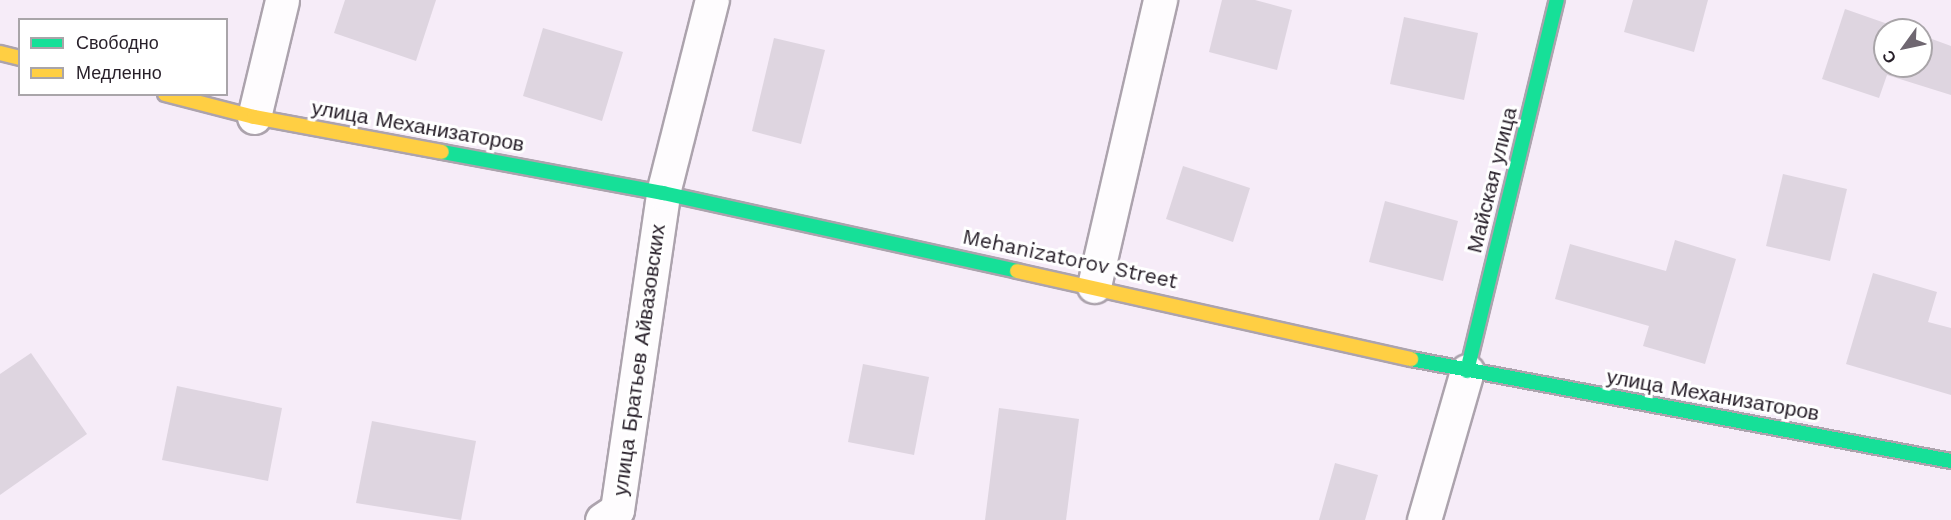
<!DOCTYPE html>
<meta charset="utf-8">
<style>
body{margin:0}
#map{position:relative;width:1951px;height:520px;overflow:hidden;background:#f6ecf8;font-family:"Work Sans",sans-serif}
div>[style]{position:absolute}
.building>*{inset:0;background:#ded5e0}
.roads{filter:drop-shadow(2px 0 #aca3ad) drop-shadow(-2px 0 #aca3ad) drop-shadow(0 2px #aca3ad) drop-shadow(0 -2px #aca3ad)}
.street>*{height:33px;margin:-16.5px;padding:0 16.5px;transform-origin:16.5px;border-radius:16.5px;background:#fefcfe}
.fast>*{height:14px;margin:-7px;padding:0 7px;transform-origin:7px;border-radius:7px;background:#16e098}
.slow>*{height:14px;margin:-7px;padding:0 7px;transform-origin:7px;border-radius:7px;background:#ffcf43}
span{translate:-50% -50%;white-space:nowrap;text-align:center;line-height:1.15;-webkit-text-stroke:6px #fff;paint-order:stroke}
.street-label{font-size:21px;color:#271f29}
.legend{position:absolute;left:18px;top:18px;width:210px;height:78px;box-sizing:border-box;background:#fff;border:2px solid #a9a5a9;margin:0;padding:8px 10px;list-style:none;font-size:18px;color:#271f29}
.legend li{display:flex;align-items:center;gap:12px;height:30px}
.legend b{width:30px;border:2px solid #a9a5a9}
.north{position:absolute;left:1873px;top:18px;width:60px;height:60px;box-sizing:border-box;background:#fff;border:2px solid #a9a5a9;border-radius:50%;rotate:237deg;font-size:16px;font-weight:700;line-height:24px;text-align:center;color:#271f29}
.north::after{content:'';display:block;margin:auto;width:21px;height:27px;background:#6f6771;clip-path:polygon(50% 0,100% 100%,50% 72%,0 100%)}
</style>
<div id="map">
<div class="building">
<div style="clip-path:polygon(345px 0,436px 0,416px 61px,334px 33px)"></div>
<div style="clip-path:polygon(1222px 0,1255px 0,1292px 10px,1277px 70px,1209px 52px)"></div>
<div style="clip-path:polygon(1633px 0,1708px 0,1694px 52px,1624px 32px)"></div>
<div style="clip-path:polygon(1845px 9px,1905px 30px,1885px 30px,1885px 66px,1921px 66px,1921px 35px,1951px 46px,1951px 95px,1887px 75px,1879px 98px,1822px 79px)"></div>
<div style="clip-path:polygon(1404px 17px,1478px 33px,1464px 100px,1390px 84px)"></div>
<div style="clip-path:polygon(543px 28px,623px 52px,602px 121px,523px 96px)"></div>
<div style="clip-path:polygon(774px 38px,825px 50px,801px 144px,752px 131px)"></div>
<div style="clip-path:polygon(1183px 166px,1250px 188px,1233px 242px,1166px 219px)"></div>
<div style="clip-path:polygon(1783px 174px,1847px 189px,1830px 261px,1766px 246px)"></div>
<div style="clip-path:polygon(1385px 201px,1458px 221px,1443px 281px,1369px 262px)"></div>
<div style="clip-path:polygon(1675px 240px,1736px 259px,1705px 364px,1643px 346px,1649px 326px,1555px 299px,1570px 244px,1666px 271px)"></div>
<div style="clip-path:polygon(1873px 273px,1937px 292px,1928px 322px,1951px 328px,1951px 395px,1846px 364px)"></div>
<div style="clip-path:polygon(31px 353px,87px 434px,0 495px,0 374px)"></div>
<div style="clip-path:polygon(863px 364px,929px 377px,914px 455px,848px 442px)"></div>
<div style="clip-path:polygon(177px 386px,282px 408px,268px 481px,162px 460px)"></div>
<div style="clip-path:polygon(999px 408px,1079px 419px,1066px 520px,985px 520px)"></div>
<div style="clip-path:polygon(372px 421px,476px 441px,461px 520px,356px 503px)"></div>
<div style="clip-path:polygon(1335px 463px,1378px 475px,1365px 520px,1319px 520px)"></div>
</div>
<div class="roads">
<div class="street">
<div style="left:254px;top:117px;width:120px;rotate:-76.5deg"></div>
<div style="left:1094px;top:286px;width:294px;rotate:-77deg"></div>
<div style="left:602px;top:520px;width:18px;rotate:-34deg"></div>
<div style="left:617px;top:510px;width:320px;rotate:-81.7deg"></div>
<div style="left:663px;top:193px;width:199px;rotate:-75.8deg"></div>
<div style="left:1424px;top:520px;width:155px;rotate:-73.9deg"></div>
</div>
<div class="fast">
<div style="left:442px;top:152px;width:225px;rotate:10.5deg"></div>
<div style="left:663px;top:193px;width:362px;rotate:12.4deg"></div>
<div style="left:1411px;top:359px;width:550px;rotate:10.7deg"></div>
<div style="left:1467px;top:371px;width:382px;rotate:-76.4deg"></div>
</div>
<div class="slow">
<div style="left:0;top:53px;width:21px;rotate:14deg"></div>
<div style="left:165px;top:94px;width:92px;rotate:14.5deg"></div>
<div style="left:254px;top:117px;width:191px;rotate:10.5deg"></div>
<div style="left:1017px;top:271px;width:404px;rotate:12.6deg"></div>
</div>
</div>
<div class="street-label">
<span style="left:418px;top:126px;rotate:10deg">улица Механизаторов</span>
<span style="left:1492px;top:180px;rotate:-76deg">Майская улица</span>
<span style="left:1070px;top:259px;rotate:12deg">Mehanizatorov Street</span>
<span style="left:639px;top:360px;rotate:-82deg">улица Братьев Айвазовских</span>
<span style="left:1713px;top:395px;rotate:10deg">улица Механизаторов</span>
</div>
<ul class="legend">
<li><b style="height:8px;background:#16e098"></b>Свободно</li>
<li><b style="height:8px;background:#ffcf43"></b>Медленно</li>
</ul>
<div class="north">С</div>
</div>
